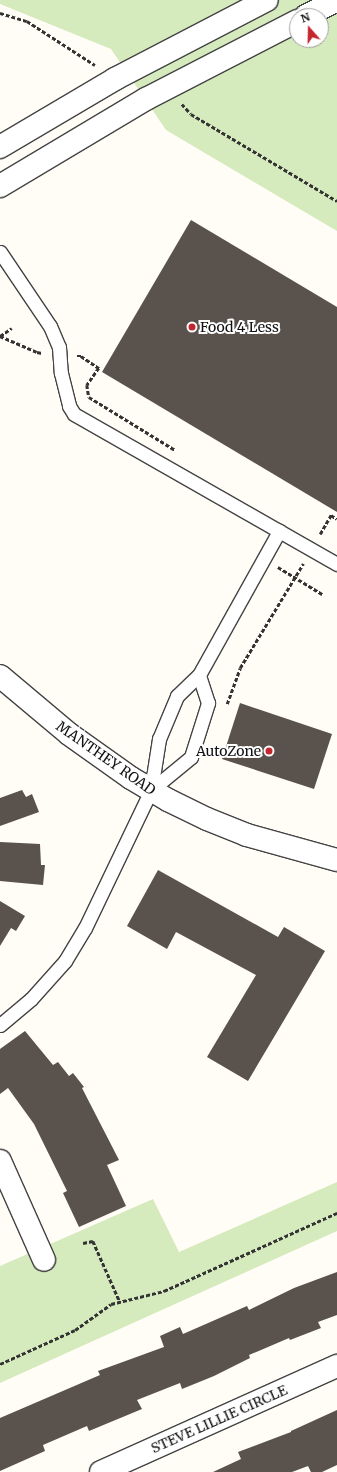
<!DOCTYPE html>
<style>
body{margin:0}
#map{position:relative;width:337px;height:1472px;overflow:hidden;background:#fffdf5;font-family:Merriweather,serif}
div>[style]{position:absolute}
.green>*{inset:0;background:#d5ebbd}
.building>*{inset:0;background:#5a524d}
.path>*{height:2.5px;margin-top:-1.25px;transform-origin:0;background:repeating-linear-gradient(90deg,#333 0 4px,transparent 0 6px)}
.roads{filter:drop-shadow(1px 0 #444) drop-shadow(-1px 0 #444) drop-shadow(0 1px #444) drop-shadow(0 -1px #444)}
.service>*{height:13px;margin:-6.5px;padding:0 6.5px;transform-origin:6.5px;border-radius:6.5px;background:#fff}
.minor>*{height:22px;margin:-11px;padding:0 11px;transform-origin:11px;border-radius:11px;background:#fff}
.tertiary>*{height:22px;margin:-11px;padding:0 11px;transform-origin:11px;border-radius:11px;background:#fff}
.dots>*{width:11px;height:11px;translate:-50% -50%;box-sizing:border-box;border:2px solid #fff;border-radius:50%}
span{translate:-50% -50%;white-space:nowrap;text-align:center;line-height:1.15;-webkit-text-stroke:4px #fff;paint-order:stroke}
.poi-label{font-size:14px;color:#111}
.left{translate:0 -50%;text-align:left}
.right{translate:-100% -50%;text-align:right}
.street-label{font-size:14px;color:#111}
.north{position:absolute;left:289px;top:8px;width:40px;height:40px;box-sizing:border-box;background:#fff;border:1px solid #a0a0a0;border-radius:50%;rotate:340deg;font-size:11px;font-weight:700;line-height:16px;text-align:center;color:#111}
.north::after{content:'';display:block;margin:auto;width:14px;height:18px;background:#c4262e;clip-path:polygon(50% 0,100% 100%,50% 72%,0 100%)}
</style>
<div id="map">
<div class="green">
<div style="clip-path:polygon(evenodd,0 0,337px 0,337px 231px,166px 130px,111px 49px,0 4px,0 0,297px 16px,321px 16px,321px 40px,297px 40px,297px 16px)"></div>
<div style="clip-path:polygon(337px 1182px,337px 1231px,0 1383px,0 1266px,153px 1199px,179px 1252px)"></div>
</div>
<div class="building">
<div style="clip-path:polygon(191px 220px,337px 307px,337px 512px,102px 372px)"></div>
<div style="clip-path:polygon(240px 703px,332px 734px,314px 789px,222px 759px)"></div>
<div style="clip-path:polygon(22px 790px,26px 797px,32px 794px,39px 812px,0 826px,0 798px)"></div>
<div style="clip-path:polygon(0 842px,40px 844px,41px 865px,45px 865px,43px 885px,0 881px)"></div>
<div style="clip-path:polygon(158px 870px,278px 937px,284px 927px,325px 951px,248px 1081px,207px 1057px,256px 975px,176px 932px,167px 949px,127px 926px)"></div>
<div style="clip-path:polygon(0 901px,25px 916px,16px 931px,11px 928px,0 946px)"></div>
<div style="clip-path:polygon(25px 1031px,53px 1065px,58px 1062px,69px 1076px,73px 1073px,84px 1087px,82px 1088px,119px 1160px,107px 1165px,126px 1206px,79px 1227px,63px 1193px,67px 1191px,34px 1124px,8px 1088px,0 1094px,0 1049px)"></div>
<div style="clip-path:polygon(337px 1272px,337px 1315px,318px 1322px,321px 1328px,290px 1340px,289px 1338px,249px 1355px,250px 1358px,214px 1376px,182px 1389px,180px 1383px,137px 1400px,142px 1409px,89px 1431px,87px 1426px,43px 1445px,45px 1451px,0 1471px,0 1418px,100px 1375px,98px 1371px,164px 1347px,160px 1336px,180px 1327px,183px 1334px,247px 1306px,249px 1310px,294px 1288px)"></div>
<div style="clip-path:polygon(337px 1410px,337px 1465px,322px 1472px,311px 1472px,308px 1466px,292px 1472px,213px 1472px,241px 1459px,238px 1452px,291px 1432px,291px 1431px)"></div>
</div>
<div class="path">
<div style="left:0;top:13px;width:28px;rotate:17deg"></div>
<div style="left:27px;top:21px;width:81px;rotate:32.9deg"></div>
<div style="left:182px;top:104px;width:13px;rotate:48deg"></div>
<div style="left:191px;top:114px;width:170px;rotate:30.8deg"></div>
<div style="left:0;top:336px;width:40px;rotate:23.4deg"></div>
<div style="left:37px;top:352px;width:5px;rotate:11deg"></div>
<div style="left:0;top:336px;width:14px;rotate:-34deg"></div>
<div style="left:77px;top:356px;width:4px"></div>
<div style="left:81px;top:356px;width:22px;rotate:34deg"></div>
<div style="left:99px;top:368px;width:21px;rotate:125deg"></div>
<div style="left:87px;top:385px;width:12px;rotate:81deg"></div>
<div style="left:89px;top:397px;width:101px;rotate:31.6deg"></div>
<div style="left:320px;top:534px;width:22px;rotate:-60deg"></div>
<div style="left:331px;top:515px;width:7px;rotate:34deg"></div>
<div style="left:278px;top:567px;width:52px;rotate:31.5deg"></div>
<div style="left:227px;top:704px;width:38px;rotate:-70deg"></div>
<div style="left:240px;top:668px;width:122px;rotate:-58.8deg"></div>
<div style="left:83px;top:1243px;width:10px;rotate:-11deg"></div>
<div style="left:93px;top:1241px;width:67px;rotate:66.1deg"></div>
<div style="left:0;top:1364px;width:82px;rotate:-24.4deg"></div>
<div style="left:75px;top:1330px;width:44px;rotate:-35.8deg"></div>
<div style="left:111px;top:1304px;width:55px;rotate:-13.8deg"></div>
<div style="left:164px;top:1291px;width:190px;rotate:-24.3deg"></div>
</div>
<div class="roads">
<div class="service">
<div style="left:0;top:252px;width:89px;rotate:56deg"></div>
<div style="left:50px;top:326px;width:23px;rotate:67deg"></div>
<div style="left:59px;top:347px;width:26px;rotate:86deg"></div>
<div style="left:61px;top:373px;width:34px;rotate:76deg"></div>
<div style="left:69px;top:406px;width:9px;rotate:58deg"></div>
<div style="left:74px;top:414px;width:303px;rotate:29.7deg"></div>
<div style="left:151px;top:790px;width:52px;rotate:-39.5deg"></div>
<div style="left:191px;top:757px;width:57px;rotate:-72.5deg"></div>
<div style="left:208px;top:703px;width:29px;rotate:-108deg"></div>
<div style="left:0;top:1025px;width:40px;rotate:-40deg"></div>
<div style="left:31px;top:999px;width:51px;rotate:-48.2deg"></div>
<div style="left:65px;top:961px;width:39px;rotate:-59deg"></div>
<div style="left:85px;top:928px;width:153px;rotate:-64.4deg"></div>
<div style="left:151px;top:790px;width:52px;rotate:-81.1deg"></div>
<div style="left:159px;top:739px;width:47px;rotate:-67.3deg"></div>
<div style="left:177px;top:696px;width:30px;rotate:-44deg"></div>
<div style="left:199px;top:675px;width:165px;rotate:-60.9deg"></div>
</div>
<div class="minor">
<div style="left:0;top:1161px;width:108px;rotate:66deg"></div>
<div style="left:101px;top:1472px;width:259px;rotate:-24.2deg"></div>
</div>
<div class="tertiary">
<div style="left:306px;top:16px;width:35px;rotate:-27deg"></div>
<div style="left:0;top:147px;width:134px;rotate:-30.6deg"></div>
<div style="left:115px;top:79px;width:171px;rotate:-27.5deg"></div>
<div style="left:0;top:186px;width:170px;rotate:-30.8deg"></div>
<div style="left:146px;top:99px;width:170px;rotate:-27.3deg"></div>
<div style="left:0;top:676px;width:90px;rotate:40deg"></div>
<div style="left:69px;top:734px;width:76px;rotate:35.4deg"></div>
<div style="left:131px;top:778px;width:43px;rotate:30.7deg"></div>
<div style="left:168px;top:800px;width:43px;rotate:26deg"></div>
<div style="left:207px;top:819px;width:43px;rotate:21.8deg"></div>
<div style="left:247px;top:835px;width:93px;rotate:15.5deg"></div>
</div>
</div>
<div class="dots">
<div style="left:192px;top:327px;background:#c4262e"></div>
<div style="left:269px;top:751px;background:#c4262e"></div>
</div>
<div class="poi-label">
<span class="left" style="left:200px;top:327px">Food 4 Less</span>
<span class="right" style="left:261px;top:751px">AutoZone</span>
</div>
<div class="street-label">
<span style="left:106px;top:758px;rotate:35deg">MANTHEY ROAD</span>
<span style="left:219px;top:1419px;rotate:-24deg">STEVE LILLIE CIRCLE</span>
</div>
<div class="north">N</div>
</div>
